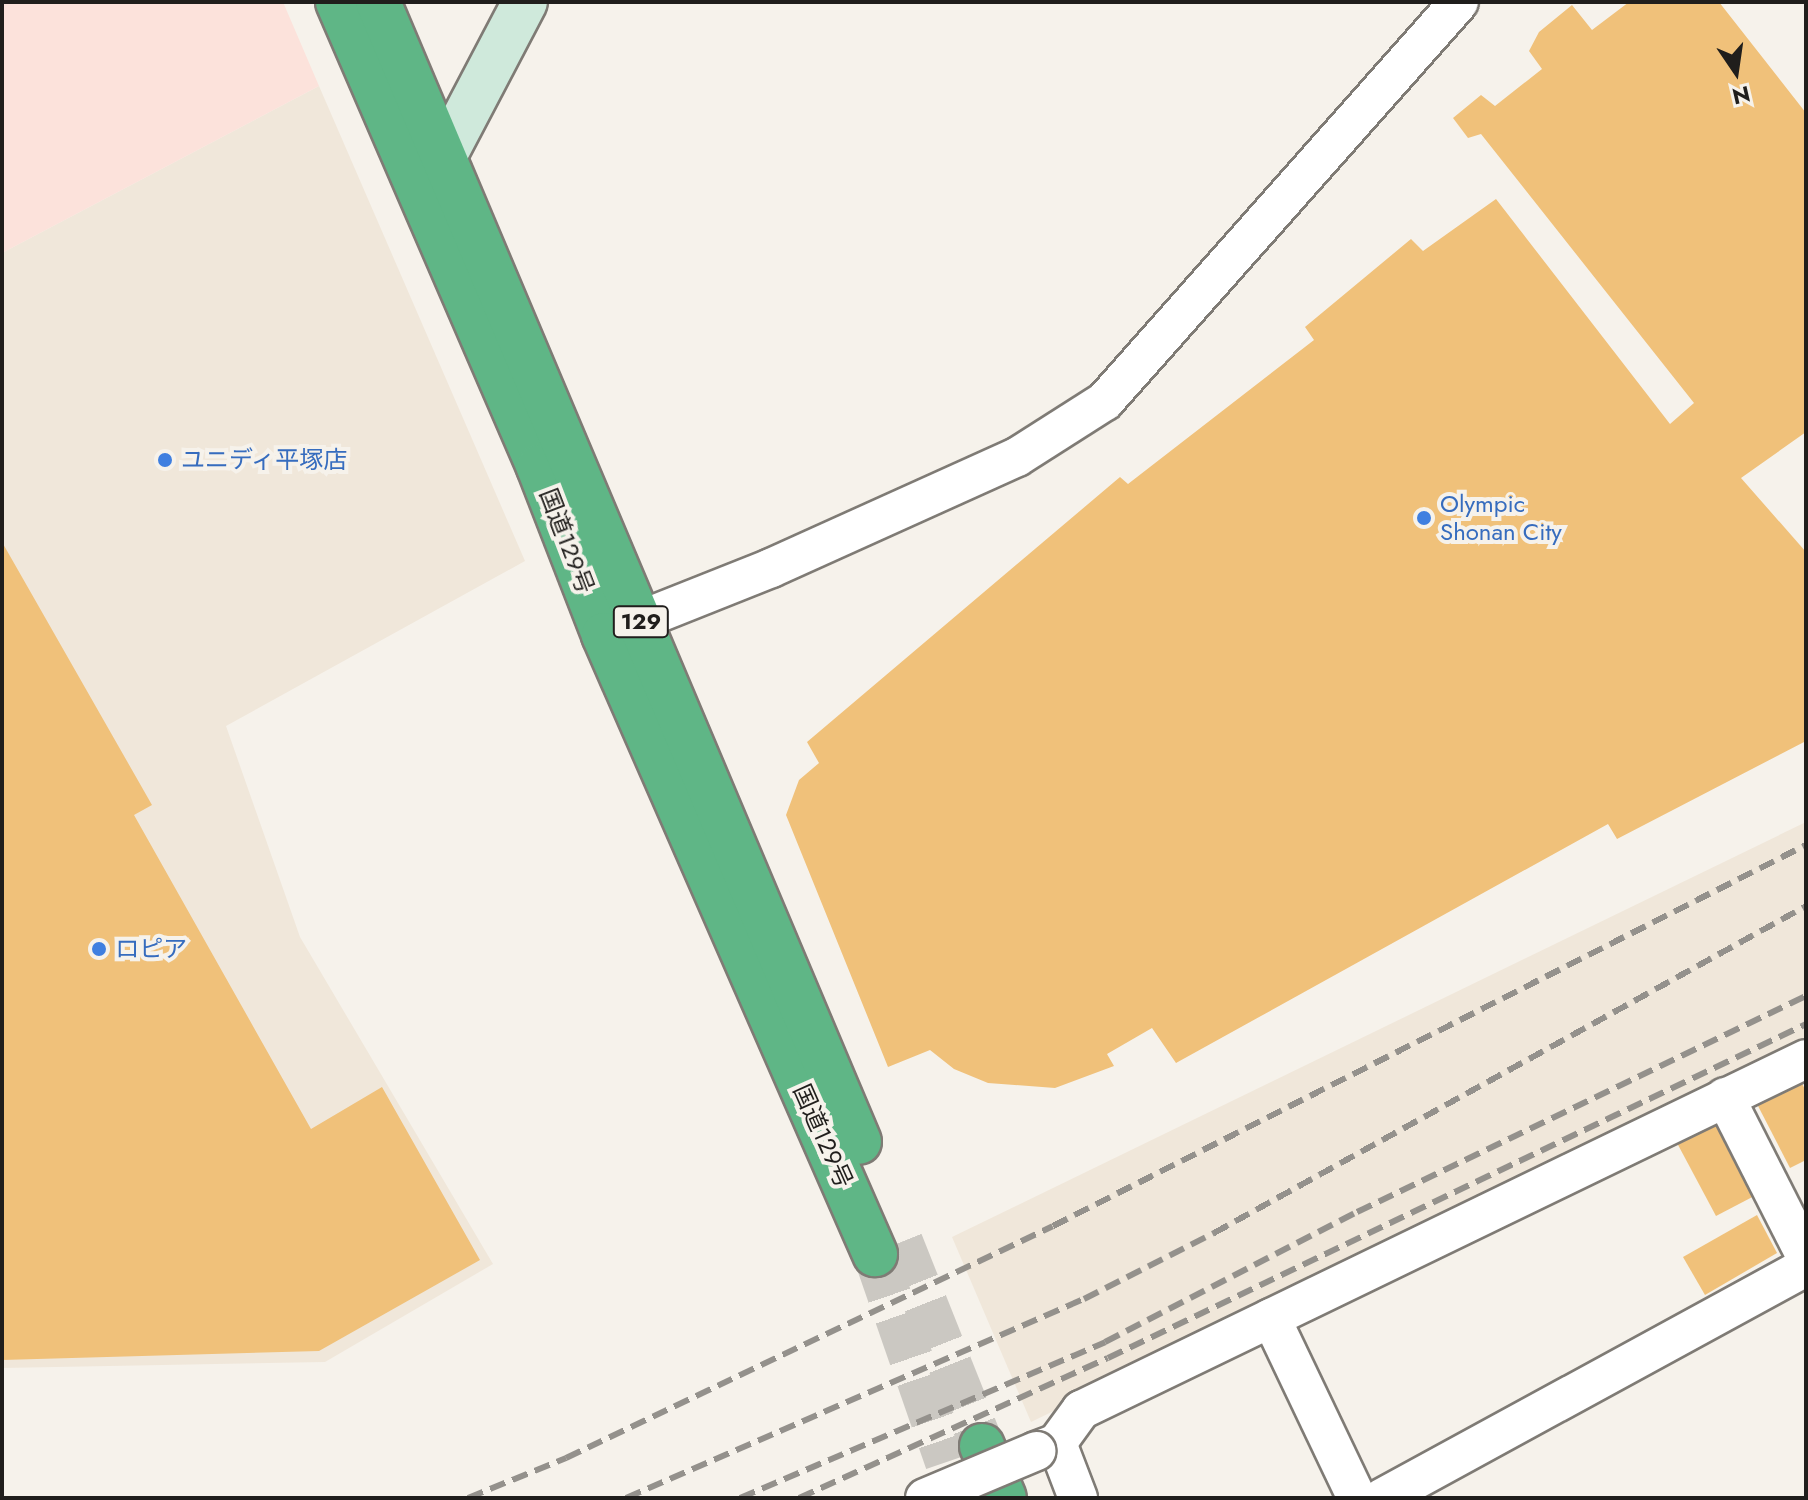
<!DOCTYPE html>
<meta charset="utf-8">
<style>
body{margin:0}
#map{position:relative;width:1808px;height:1500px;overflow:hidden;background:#f6f2eb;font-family:Jost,"Noto Sans JP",sans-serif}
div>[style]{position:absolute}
.built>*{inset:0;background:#f0e7da}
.industrial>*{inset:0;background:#fce2db}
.building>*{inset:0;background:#f0c17a}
.highway-tunnel>*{height:44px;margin-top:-22px;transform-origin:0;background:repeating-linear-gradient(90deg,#cbc8c2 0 44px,transparent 0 66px)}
.roads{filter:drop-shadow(2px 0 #7f7b75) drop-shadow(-2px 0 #7f7b75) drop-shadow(0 2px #7f7b75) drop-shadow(0 -2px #7f7b75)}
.street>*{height:38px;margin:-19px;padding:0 19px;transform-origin:19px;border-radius:19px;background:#fff}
.secondary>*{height:44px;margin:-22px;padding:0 22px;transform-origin:22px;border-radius:22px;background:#cfe9db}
.highway>*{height:44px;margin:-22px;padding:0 22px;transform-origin:22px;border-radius:22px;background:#5fb686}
.rail>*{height:6px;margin-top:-3px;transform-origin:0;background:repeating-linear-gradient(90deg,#94918c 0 16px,transparent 0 24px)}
.bridges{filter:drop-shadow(2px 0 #7f7b75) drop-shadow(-2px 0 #7f7b75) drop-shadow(0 2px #7f7b75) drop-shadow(0 -2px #7f7b75)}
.street-bridge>*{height:38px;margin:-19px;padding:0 19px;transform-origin:19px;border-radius:19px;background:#fff}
.dots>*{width:22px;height:22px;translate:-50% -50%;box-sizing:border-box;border:4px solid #f6f2eb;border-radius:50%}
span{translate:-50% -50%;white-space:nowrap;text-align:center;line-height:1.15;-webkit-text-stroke:8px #f6f2eb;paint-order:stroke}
.shield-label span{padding:2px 6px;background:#f6f2eb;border:2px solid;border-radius:6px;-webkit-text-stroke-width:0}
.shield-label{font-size:22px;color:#201e1c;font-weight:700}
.shop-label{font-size:24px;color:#366cbe}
.left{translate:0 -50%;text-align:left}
.street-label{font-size:24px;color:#201e1c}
.frame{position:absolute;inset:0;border:4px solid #201e1c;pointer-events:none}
.north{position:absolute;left:1696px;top:32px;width:80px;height:80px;-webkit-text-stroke:6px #f6f2eb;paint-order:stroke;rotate:167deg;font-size:22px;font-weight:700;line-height:32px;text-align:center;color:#201e1c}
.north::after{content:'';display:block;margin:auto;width:28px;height:36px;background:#201e1c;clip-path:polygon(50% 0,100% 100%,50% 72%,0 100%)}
</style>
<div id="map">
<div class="built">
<div style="clip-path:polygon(319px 86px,525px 561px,226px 726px,300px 937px,493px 1264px,325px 1362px,2px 1368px,2px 253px)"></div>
<div style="clip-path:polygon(1806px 822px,1806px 1046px,1031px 1422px,952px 1237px)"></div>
</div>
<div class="industrial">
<div style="clip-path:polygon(2px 2px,283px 2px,319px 86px,2px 253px)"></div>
</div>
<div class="building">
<div style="clip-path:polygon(1629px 2px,1719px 2px,1806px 113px,1806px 432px,1741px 478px,1806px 552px,1806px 741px,1617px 839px,1608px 824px,1176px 1063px,1152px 1028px,1107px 1054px,1114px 1066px,1055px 1088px,988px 1083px,954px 1069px,930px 1050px,888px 1067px,786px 815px,799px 780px,819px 763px,807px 742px,1120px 477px,1128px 484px,1314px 340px,1305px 327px,1411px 239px,1423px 251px,1496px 199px,1670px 424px,1694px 403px,1481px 134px,1468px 138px,1453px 118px,1481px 95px,1495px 106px,1542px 69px,1529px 51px,1539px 32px,1572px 5px,1592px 30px)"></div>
<div style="clip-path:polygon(2px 542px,152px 805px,134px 815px,311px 1129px,382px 1087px,480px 1260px,319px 1351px,2px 1360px)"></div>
<div style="clip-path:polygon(1800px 1080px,1806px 1091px,1806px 1160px,1790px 1168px,1757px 1104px)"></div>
<div style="clip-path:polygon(1722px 1120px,1760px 1193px,1716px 1216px,1677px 1143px)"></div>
<div style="clip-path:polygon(1757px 1215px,1777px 1253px,1705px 1295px,1683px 1257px)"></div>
</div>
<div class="highway-tunnel">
<div style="left:901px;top:1242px;width:219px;rotate:68.3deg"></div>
<div style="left:875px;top:1254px;width:220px;rotate:70.9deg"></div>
</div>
<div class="roads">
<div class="street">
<div style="left:613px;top:631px;width:170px;rotate:-21.7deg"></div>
<div style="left:771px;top:568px;width:270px;rotate:-24.3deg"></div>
<div style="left:1017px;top:457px;width:104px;rotate:-32.5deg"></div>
<div style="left:1105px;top:401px;width:533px;rotate:-48.42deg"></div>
<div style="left:1725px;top:1097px;width:179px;rotate:63.1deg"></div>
<div style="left:1271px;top:1318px;width:199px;rotate:64.5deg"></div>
<div style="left:1057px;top:1443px;width:59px;rotate:69.1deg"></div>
<div style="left:1036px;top:1451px;width:22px;rotate:-21deg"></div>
<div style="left:1057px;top:1443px;width:41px;rotate:-54deg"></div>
<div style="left:1081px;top:1410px;width:805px;rotate:-25.83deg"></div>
<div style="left:1382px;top:1498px;width:483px;rotate:-28.6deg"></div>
</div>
<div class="secondary">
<div style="left:430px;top:183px;width:204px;rotate:-62.3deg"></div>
</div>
<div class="highway">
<div style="left:338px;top:2px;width:507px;rotate:66.62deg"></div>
<div style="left:539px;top:467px;width:180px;rotate:68.8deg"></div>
<div style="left:604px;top:635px;width:676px;rotate:66.36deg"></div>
<div style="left:378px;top:2px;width:1237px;rotate:67.12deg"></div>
<div style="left:982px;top:1446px;width:56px;rotate:67.1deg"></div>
</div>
</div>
<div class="rail">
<div style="left:468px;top:1498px;width:106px;rotate:-22.2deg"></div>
<div style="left:566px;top:1458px;width:539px;rotate:-25.47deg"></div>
<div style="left:1053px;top:1226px;width:844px;rotate:-26.84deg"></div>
<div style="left:626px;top:1498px;width:499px;rotate:-23.5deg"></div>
<div style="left:1084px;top:1299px;width:146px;rotate:-26.9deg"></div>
<div style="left:1214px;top:1233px;width:676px;rotate:-28.91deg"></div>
<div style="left:740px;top:1498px;width:397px;rotate:-23.1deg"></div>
<div style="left:1105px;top:1342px;width:284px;rotate:-27.3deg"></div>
<div style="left:1357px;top:1212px;width:498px;rotate:-25.7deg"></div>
<div style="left:799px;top:1498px;width:339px;rotate:-24.4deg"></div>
<div style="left:1108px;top:1358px;width:774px;rotate:-25.57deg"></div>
</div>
<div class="bridges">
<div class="street-bridge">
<div style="left:925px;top:1498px;width:121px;rotate:-22.9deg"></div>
</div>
</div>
<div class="dots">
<div style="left:165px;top:460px;background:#3f7fe0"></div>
<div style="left:1424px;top:518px;background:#3f7fe0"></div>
<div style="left:99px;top:949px;background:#3f7fe0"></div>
</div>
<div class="shield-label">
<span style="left:641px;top:622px">129</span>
</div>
<div class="shop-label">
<span class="left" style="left:181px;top:460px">ユニディ平塚店</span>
<span class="left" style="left:1440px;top:518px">Olympic<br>Shonan City</span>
<span class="left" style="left:115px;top:949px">ロピア</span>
</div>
<div class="street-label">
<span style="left:567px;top:541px;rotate:69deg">国道129号</span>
<span style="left:823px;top:1136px;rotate:66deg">国道129号</span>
</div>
<div class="frame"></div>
<div class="north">N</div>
</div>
